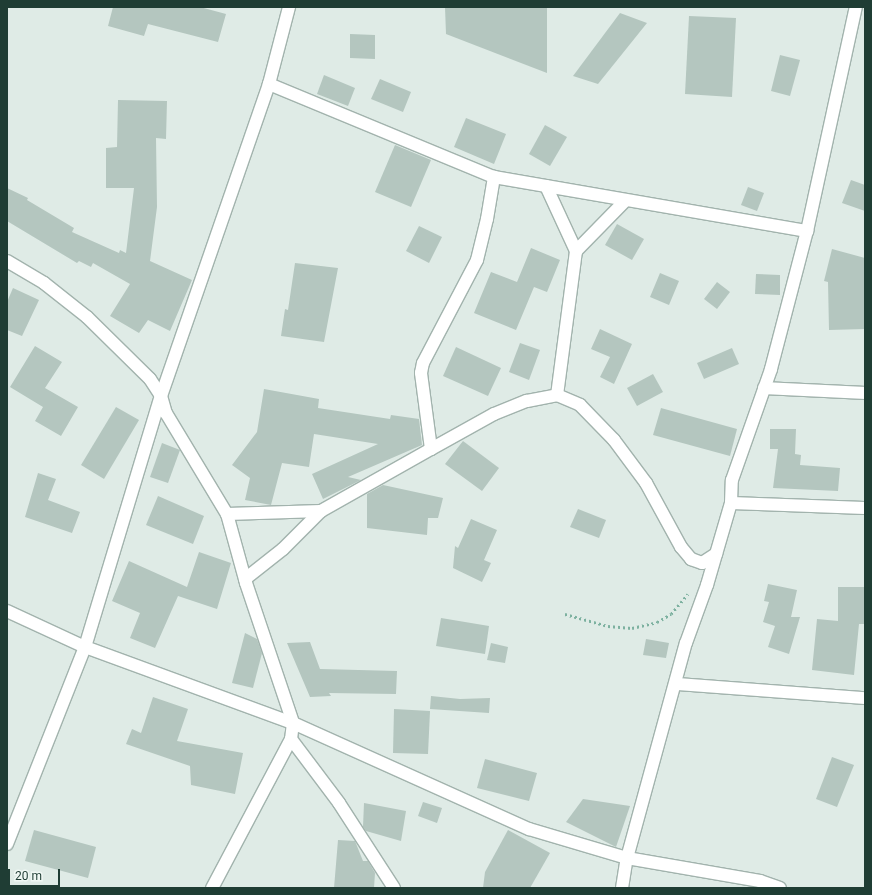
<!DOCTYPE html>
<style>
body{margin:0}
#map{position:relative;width:872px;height:895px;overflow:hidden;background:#dfebe6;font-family:Roboto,sans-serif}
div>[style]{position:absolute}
.building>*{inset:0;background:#b4c6bf}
.path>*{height:2.5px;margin-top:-1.25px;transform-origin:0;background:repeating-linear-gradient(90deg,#7db1a0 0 2px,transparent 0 5px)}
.roads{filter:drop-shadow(1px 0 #a2b3ad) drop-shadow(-1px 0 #a2b3ad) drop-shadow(0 1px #a2b3ad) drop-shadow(0 -1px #a2b3ad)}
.minor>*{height:12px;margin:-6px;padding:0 6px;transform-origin:6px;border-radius:6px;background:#fff}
span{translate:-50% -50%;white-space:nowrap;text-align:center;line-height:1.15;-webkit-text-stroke:3.5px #f0f8f4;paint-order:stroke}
.frame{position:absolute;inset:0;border:8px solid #1f3d34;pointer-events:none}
.scale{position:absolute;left:8px;top:869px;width:52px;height:18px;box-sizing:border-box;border:2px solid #1f3d34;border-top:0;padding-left:5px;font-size:12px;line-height:14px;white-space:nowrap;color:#1f3d34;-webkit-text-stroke:3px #f0f8f4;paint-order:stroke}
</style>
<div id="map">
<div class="building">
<div style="clip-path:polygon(113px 7px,200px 7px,226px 14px,218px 42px,148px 24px,144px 36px,108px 26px)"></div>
<div style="clip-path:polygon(445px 7px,547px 7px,547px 73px,446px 34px)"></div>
<div style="clip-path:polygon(620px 13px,647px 23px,598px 84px,573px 76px)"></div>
<div style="clip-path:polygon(689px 16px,736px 18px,732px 97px,685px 94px)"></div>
<div style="clip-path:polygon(350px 34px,375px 35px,375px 59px,350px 58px)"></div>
<div style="clip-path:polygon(780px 55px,800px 60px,790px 96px,771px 91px)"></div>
<div style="clip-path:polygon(324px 75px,355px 88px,348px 106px,317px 94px)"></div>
<div style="clip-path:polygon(380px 79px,411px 92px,403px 112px,371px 99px)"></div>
<div style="clip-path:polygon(118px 100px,167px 101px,166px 139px,156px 138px,157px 207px,150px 261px,192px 280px,170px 331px,148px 320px,139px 333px,110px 316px,130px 284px,93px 263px,91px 267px,79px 261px,77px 263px,7px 221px,7px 188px,28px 198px,27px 200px,74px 228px,72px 232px,119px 253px,120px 250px,126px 253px,134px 188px,106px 188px,106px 148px,117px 147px)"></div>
<div style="clip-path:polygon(466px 118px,506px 134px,494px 164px,454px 147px)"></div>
<div style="clip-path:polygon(545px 125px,567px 137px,550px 166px,529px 154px)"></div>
<div style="clip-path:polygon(395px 145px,431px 160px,411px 207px,375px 192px)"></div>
<div style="clip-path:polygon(851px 180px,865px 185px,865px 211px,842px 203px)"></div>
<div style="clip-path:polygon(748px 187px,764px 193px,757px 211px,741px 205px)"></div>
<div style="clip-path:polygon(617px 224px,644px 239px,632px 260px,605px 245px)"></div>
<div style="clip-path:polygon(419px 226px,442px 237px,429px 263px,406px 251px)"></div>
<div style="clip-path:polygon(531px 248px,560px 260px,547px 292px,534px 287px,516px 330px,474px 313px,491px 272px,517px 282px)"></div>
<div style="clip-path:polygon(832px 249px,865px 258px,865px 329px,829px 330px,828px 282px,824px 281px)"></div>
<div style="clip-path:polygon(295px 263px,338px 268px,324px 342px,281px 336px,285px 309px,288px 310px)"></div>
<div style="clip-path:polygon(660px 273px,679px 281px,669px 305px,650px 297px)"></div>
<div style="clip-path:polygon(756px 274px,780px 275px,780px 295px,755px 294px)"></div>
<div style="clip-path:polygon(717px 282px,730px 292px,717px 309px,704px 299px)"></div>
<div style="clip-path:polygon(13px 288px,39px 300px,22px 336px,7px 330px,7px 302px)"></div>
<div style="clip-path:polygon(600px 329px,632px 344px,614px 384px,600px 377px,610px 357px,591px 349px)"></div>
<div style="clip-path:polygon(520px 343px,540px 350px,529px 380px,509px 372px)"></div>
<div style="clip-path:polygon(35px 346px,62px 362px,45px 388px,78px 407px,61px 436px,35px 421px,43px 407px,10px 387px)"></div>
<div style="clip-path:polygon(456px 347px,501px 368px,488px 396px,443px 376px)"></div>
<div style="clip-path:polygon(732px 348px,739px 364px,704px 379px,697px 363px)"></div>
<div style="clip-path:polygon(653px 374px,663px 392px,637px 406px,627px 388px)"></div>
<div style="clip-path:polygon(264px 389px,319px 399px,318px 408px,390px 419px,391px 415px,419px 419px,422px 445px,348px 477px,361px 480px,323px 499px,312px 474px,378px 444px,314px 434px,309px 467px,282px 463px,271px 505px,245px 500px,250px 478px,232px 465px,257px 432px)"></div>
<div style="clip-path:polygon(116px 407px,139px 420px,104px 479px,81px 465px)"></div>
<div style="clip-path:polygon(661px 408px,737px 429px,730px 456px,653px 435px)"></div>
<div style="clip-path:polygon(770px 429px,796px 429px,795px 454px,801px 455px,800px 465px,840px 468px,838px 491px,773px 488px,778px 449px,770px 449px)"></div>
<div style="clip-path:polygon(463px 441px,499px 468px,482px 491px,445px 464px)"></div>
<div style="clip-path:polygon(162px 443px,180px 450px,168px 483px,150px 477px)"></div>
<div style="clip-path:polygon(38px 473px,56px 479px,48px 500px,80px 512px,72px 533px,25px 517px)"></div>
<div style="clip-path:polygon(383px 485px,443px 498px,438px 518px,428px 518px,427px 535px,367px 528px,367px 494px)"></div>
<div style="clip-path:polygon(158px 496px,204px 516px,193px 544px,146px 525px)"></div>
<div style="clip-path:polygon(578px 509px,606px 520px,599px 538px,570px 527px)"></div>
<div style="clip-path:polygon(471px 519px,497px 530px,484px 560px,491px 563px,482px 582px,453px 568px,455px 546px,458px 548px)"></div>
<div style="clip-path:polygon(199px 552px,231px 563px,217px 609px,178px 596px,155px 648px,130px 638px,140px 613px,112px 601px,129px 561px,187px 587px)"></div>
<div style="clip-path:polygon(768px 584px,797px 590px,791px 617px,800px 617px,789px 654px,768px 647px,775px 626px,763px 622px,769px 602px,764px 601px)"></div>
<div style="clip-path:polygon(838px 587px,865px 587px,865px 624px,859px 624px,854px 675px,812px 670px,817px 619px,838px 621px)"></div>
<div style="clip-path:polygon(441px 618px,489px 626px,485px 654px,436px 646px)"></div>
<div style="clip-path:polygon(245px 633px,257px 639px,262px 653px,253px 688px,232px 683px)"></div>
<div style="clip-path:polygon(646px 639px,669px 643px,666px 658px,643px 655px)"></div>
<div style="clip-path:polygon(310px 642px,320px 669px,397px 671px,396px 694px,329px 693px,331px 696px,310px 697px,287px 643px)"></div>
<div style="clip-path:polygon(491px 643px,508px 647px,505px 663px,487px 660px)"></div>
<div style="clip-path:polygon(431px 696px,460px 699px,490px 698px,489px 713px,430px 709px)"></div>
<div style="clip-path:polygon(153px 697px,188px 709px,177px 741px,243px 753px,235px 794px,191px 785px,190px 766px,126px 744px,132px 729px,141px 733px)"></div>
<div style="clip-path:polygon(394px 709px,430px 711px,428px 754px,393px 753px)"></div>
<div style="clip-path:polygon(832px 757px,854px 765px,837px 807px,816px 799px)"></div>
<div style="clip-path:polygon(485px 759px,537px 773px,529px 801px,477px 788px)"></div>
<div style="clip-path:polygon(583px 799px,630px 806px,616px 847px,566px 822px)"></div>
<div style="clip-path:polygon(423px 802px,442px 808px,437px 823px,418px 816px)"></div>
<div style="clip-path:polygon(364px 803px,406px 811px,401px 841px,366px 831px,363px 827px)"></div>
<div style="clip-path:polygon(34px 830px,96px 847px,88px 878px,25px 861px)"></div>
<div style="clip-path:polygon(508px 830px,550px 853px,530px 888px,483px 888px,485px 872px)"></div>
<div style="clip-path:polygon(338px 840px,355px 841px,363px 861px,368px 861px,375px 873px,374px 888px,334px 888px)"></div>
</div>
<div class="path">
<div style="left:565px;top:614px;width:45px;rotate:15.6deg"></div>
<div style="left:608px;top:626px;width:24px;rotate:5deg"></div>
<div style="left:632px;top:628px;width:26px;rotate:-13deg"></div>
<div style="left:657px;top:622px;width:16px;rotate:-30deg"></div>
<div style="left:671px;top:614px;width:26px;rotate:-50deg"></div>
</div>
<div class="roads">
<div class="minor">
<div style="left:269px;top:84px;width:243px;rotate:22.5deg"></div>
<div style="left:494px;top:177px;width:318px;rotate:9.8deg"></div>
<div style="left:546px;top:186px;width:72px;rotate:65.2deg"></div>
<div style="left:576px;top:251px;width:145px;rotate:97.5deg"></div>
<div style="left:576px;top:251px;width:70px;rotate:-45.6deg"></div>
<div style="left:7px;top:261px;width:43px;rotate:30.7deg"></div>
<div style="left:44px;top:283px;width:55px;rotate:38.3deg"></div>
<div style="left:87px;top:317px;width:88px;rotate:44.5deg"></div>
<div style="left:150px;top:379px;width:20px;rotate:57deg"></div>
<div style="left:161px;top:396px;width:18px;rotate:74deg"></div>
<div style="left:166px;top:413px;width:118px;rotate:58.9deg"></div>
<div style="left:227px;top:514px;width:72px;rotate:74.6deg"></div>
<div style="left:246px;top:583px;width:148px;rotate:71.4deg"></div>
<div style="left:293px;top:723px;width:16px;rotate:97deg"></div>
<div style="left:291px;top:739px;width:169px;rotate:117.9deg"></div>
<div style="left:764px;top:388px;width:101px;rotate:2.8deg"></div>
<div style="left:431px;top:449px;width:72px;rotate:-29.1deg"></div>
<div style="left:494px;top:414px;width:35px;rotate:-22deg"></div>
<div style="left:527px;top:401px;width:31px;rotate:-11deg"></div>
<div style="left:557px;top:395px;width:25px;rotate:23deg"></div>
<div style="left:580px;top:405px;width:49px;rotate:45.8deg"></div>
<div style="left:614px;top:440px;width:54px;rotate:53.3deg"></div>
<div style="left:646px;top:483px;width:73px;rotate:61.3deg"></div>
<div style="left:681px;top:547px;width:16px;rotate:50deg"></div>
<div style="left:691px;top:559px;width:12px;rotate:20deg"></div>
<div style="left:702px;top:563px;width:17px;rotate:-33deg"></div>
<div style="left:731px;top:503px;width:134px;rotate:2.1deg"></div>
<div style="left:227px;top:514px;width:94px;rotate:-1.8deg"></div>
<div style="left:245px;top:579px;width:48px;rotate:-38.3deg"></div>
<div style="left:283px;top:549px;width:54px;rotate:-45deg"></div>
<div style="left:321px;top:511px;width:126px;rotate:-29.4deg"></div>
<div style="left:431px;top:449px;width:77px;rotate:-97.5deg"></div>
<div style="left:421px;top:373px;width:10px;rotate:-79deg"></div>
<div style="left:423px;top:363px;width:116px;rotate:-62.3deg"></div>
<div style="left:477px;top:260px;width:42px;rotate:-76.3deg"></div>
<div style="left:487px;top:219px;width:43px;rotate:-80.5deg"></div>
<div style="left:7px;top:611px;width:86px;rotate:24.8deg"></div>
<div style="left:85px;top:647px;width:221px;rotate:20.1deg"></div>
<div style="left:293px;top:723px;width:259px;rotate:24.2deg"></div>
<div style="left:529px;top:829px;width:102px;rotate:16.5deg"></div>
<div style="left:627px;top:858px;width:135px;rotate:9.8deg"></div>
<div style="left:760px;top:881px;width:21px;rotate:19deg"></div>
<div style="left:677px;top:684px;width:189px;rotate:4.3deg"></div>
<div style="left:291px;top:739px;width:80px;rotate:53.1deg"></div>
<div style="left:339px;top:803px;width:101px;rotate:57.1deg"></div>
<div style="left:7px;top:844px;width:212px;rotate:-68.4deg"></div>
<div style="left:85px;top:647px;width:262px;rotate:-73.2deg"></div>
<div style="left:161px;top:396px;width:330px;rotate:-70.9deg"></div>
<div style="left:269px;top:84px;width:80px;rotate:-75.4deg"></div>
<div style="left:622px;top:888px;width:30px;rotate:-81deg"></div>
<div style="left:627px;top:858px;width:223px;rotate:-74.7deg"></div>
<div style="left:686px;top:643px;width:62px;rotate:-70.1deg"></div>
<div style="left:707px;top:585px;width:85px;rotate:-73.7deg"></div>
<div style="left:731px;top:503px;width:23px;rotate:-88deg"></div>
<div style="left:732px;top:480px;width:118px;rotate:-70.6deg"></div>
<div style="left:771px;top:369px;width:143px;rotate:-75.4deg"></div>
<div style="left:807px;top:231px;width:229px;rotate:-77.7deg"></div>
</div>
</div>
<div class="frame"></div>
<div class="scale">20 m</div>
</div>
